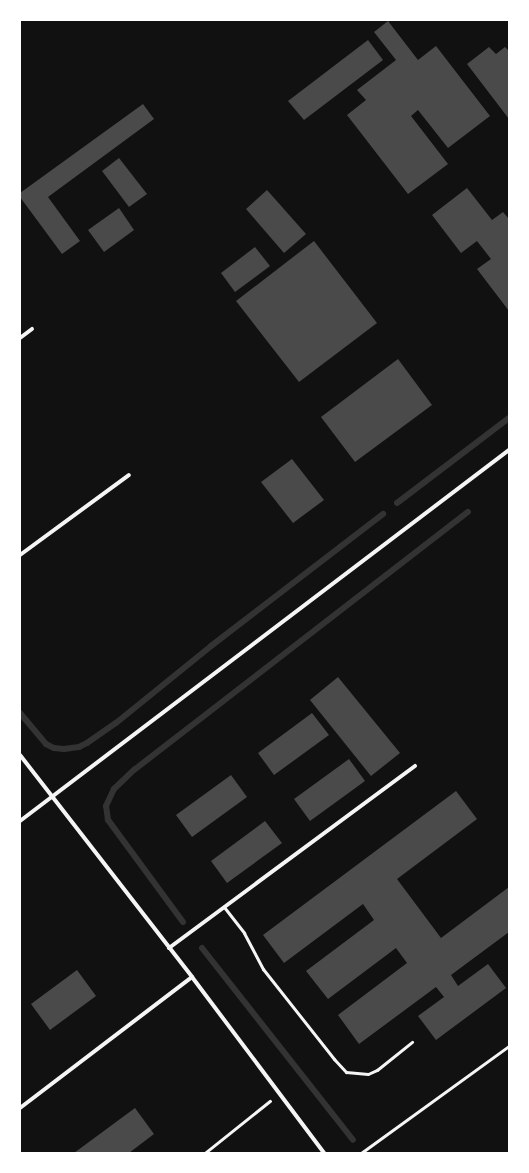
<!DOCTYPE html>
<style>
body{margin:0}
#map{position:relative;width:529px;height:1173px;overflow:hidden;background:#111;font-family:"Archivo Narrow",sans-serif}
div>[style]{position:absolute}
.stream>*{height:6px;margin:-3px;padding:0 3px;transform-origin:3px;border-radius:3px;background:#333}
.building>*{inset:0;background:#4a4a4a}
.path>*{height:2.5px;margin:-1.25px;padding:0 1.25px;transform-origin:1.25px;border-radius:1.25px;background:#f5f5f5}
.service>*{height:3px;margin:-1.5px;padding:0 1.5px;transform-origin:1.5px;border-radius:1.5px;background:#f5f5f5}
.minor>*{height:4px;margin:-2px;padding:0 2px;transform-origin:2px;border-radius:2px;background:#f5f5f5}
span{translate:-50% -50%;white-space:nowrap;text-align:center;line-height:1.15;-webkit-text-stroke:4px #fff;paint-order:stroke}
.frame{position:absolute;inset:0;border:21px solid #fff;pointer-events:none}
</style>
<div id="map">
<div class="stream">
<div style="left:397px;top:503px;width:141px;rotate:-37.2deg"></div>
<div style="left:20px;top:713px;width:40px;rotate:50deg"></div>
<div style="left:46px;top:744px;width:9px;rotate:27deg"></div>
<div style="left:54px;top:748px;width:10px;rotate:6deg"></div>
<div style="left:64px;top:749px;width:15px;rotate:-8deg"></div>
<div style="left:79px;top:747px;width:9px;rotate:-27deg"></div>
<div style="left:87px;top:743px;width:35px;rotate:-35deg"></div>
<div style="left:116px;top:723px;width:122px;rotate:-39deg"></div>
<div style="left:211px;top:646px;width:217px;rotate:-37.5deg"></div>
<div style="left:183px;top:922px;width:127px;rotate:-126.3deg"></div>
<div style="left:108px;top:820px;width:14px;rotate:-98deg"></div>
<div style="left:106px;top:806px;width:19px;rotate:-65deg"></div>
<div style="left:114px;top:789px;width:28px;rotate:-44deg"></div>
<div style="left:134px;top:770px;width:422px;rotate:-37.7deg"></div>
<div style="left:202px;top:948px;width:244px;rotate:51.8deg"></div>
</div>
<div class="building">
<div style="clip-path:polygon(388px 21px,418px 60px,436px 46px,490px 116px,448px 148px,418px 110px,411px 116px,448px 164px,408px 194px,347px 115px,366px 100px,357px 90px,396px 60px,374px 32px)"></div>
<div style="clip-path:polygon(368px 40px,383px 60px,304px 120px,288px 101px)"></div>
<div style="clip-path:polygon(489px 47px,496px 54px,505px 47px,509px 51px,509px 119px,467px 64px)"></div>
<div style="clip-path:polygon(143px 104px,154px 119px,48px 197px,80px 241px,62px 254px,20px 197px,20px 193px)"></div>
<div style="clip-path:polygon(119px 158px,147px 194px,129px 207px,102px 171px)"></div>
<div style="clip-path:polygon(467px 188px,492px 220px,503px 212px,509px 219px,509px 311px,477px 269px,491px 259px,477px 241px,461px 253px,432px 215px)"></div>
<div style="clip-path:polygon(267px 190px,306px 234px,284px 253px,246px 209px)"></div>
<div style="clip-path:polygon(119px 208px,134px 230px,104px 252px,88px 230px)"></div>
<div style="clip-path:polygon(314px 241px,377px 323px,299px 382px,236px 301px)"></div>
<div style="clip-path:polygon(255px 247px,270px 266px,235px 292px,221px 273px)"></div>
<div style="clip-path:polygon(398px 359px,432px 405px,355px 462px,321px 417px)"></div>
<div style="clip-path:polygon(292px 459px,324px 500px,293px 523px,261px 482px)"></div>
<div style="clip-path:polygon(338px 677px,400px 753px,371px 776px,310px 700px)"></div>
<div style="clip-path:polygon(312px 713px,329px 735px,274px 775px,258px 753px)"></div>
<div style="clip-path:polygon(349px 759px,365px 781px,310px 821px,294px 799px)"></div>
<div style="clip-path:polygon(231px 775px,247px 797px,192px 837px,176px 815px)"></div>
<div style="clip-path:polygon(456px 791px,477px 819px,397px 879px,441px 938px,509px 887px,509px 932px,451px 975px,458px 986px,488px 964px,506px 988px,436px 1040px,418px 1016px,444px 997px,436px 987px,359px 1044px,338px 1015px,407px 963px,396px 948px,328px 999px,306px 971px,374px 920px,363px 904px,284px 963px,263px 935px)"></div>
<div style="clip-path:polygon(265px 821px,282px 843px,227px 883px,211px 861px)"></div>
<div style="clip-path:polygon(77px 970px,96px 996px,50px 1030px,31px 1004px)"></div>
<div style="clip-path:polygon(135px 1108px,154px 1134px,129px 1153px,74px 1153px)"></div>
</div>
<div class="path">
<div style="left:205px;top:1153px;width:83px;rotate:-38.7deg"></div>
</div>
<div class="service">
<div style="left:224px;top:907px;width:33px;rotate:52deg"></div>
<div style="left:244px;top:933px;width:41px;rotate:62.2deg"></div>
<div style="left:263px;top:969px;width:115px;rotate:51.7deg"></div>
<div style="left:334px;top:1059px;width:18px;rotate:47deg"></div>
<div style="left:346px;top:1072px;width:22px;rotate:5deg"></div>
<div style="left:368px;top:1074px;width:10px;rotate:-24deg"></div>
<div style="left:377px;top:1070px;width:45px;rotate:-38.7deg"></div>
<div style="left:361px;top:1153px;width:183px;rotate:-35.9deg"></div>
</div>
<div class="minor">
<div style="left:20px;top:338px;width:15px;rotate:-37deg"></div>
<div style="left:20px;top:555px;width:135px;rotate:-36.3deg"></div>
<div style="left:20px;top:755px;width:281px;rotate:52.2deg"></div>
<div style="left:192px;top:977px;width:220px;rotate:53.1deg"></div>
<div style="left:20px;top:821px;width:614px;rotate:-37.19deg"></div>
<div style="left:169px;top:948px;width:306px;rotate:-36.5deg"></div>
<div style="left:20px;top:1108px;width:216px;rotate:-37.3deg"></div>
</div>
<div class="frame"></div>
</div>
